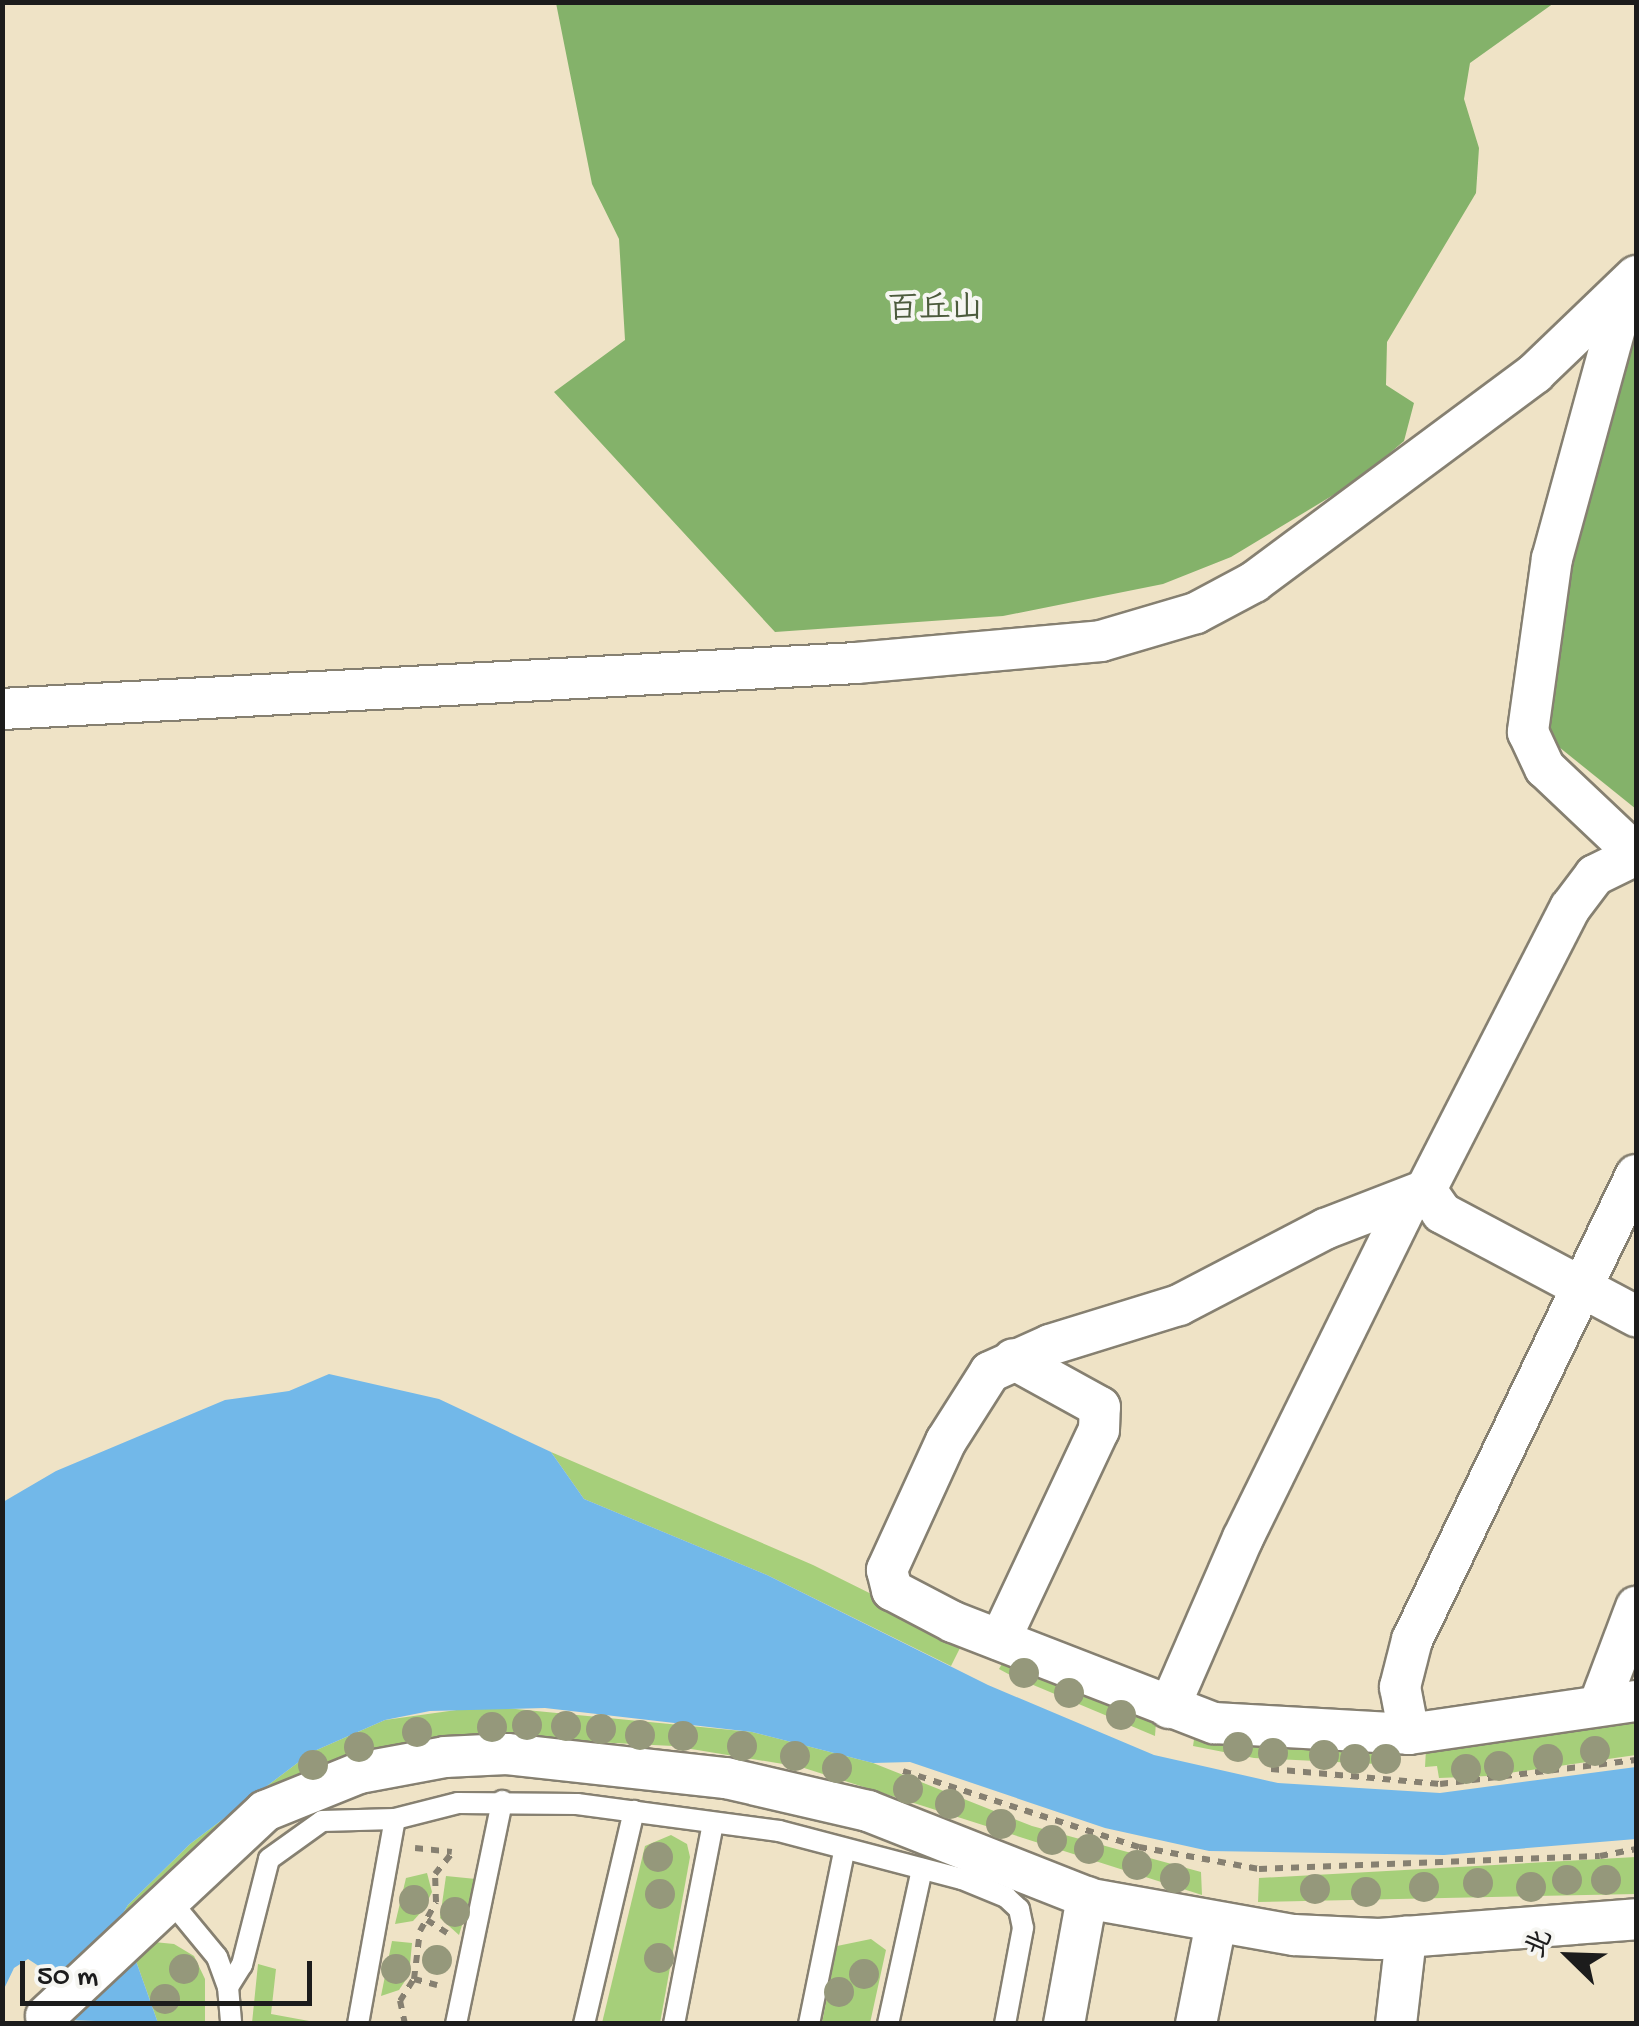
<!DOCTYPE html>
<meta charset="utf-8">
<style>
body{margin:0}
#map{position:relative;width:1639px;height:2026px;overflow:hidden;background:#efe3c6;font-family:"Gochi Hand","LXGW WenKai TC",sans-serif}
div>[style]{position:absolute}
.green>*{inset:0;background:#a6cf7a}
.forest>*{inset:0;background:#84b26a}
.water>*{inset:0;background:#72b8e9}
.path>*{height:6px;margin-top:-3px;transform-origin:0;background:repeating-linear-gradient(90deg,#868071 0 8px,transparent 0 16px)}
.roads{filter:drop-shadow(2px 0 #868071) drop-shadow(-2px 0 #868071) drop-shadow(0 2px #868071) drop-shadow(0 -2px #868071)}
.lane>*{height:20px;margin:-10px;padding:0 10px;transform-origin:10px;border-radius:10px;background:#fff}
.street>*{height:40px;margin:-20px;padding:0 20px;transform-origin:20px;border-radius:20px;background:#fff}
.trees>*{width:30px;height:30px;margin:-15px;border-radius:50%;background:#95987b}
span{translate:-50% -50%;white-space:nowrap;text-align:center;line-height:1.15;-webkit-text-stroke:8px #f6f6f2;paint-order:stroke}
.park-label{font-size:32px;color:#4c5b3d}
.frame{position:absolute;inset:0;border:5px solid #1c1c1c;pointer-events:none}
.north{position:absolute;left:1519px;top:1906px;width:100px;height:100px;-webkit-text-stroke:8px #f6f6f2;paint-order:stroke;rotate:293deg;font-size:28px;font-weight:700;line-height:40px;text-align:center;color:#1c1c1c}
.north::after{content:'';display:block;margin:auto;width:35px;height:45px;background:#1c1c1c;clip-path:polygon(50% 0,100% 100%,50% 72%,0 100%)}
.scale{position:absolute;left:20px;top:1961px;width:292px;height:45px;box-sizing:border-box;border:5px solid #1c1c1c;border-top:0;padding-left:12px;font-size:30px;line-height:35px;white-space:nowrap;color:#1c1c1c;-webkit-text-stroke:8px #f6f6f2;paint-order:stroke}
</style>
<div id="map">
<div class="green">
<div style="clip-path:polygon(551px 1452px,813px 1565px,964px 1640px,951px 1666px,767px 1575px,584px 1499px)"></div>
<div style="clip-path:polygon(1006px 1657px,1156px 1722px,1155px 1736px,1012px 1676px,999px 1669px)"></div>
<div style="clip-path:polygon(485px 1706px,752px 1732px,873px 1763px,1032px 1826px,1201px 1872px,1202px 1895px,801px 1767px,673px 1746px,498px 1737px,386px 1751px,110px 1935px,128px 1905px,190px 1844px,312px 1752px,385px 1720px)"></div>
<div style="clip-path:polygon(1636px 1719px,1636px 1755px,1488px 1776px,1439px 1778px,1437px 1766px,1425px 1767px,1426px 1749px)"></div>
<div style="clip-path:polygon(1195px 1733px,1347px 1752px,1398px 1751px,1398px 1765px,1254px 1758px,1193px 1746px)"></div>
<div style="clip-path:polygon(671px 1835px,687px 1844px,690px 1857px,660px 2023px,602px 2023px,645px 1846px)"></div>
<div style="clip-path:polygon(1636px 1857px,1636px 1894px,1258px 1902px,1259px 1878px)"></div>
<div style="clip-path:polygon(427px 1873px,432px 1892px,423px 1910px,413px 1921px,395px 1924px,406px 1878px)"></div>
<div style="clip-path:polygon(446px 1876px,476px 1879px,459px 1935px,440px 1918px)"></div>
<div style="clip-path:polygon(871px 1939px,886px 1950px,870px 2023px,822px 2023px,837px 1946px)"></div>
<div style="clip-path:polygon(392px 1941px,412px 1943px,409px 1975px,399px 1990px,381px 1996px)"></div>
<div style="clip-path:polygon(154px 1942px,174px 1944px,194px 1956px,205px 1979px,205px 2023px,158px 2023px,136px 1961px)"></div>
<div style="clip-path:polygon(258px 1964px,276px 1969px,271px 2014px,320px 2023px,252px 2023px)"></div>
</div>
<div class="forest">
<div style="clip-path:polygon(556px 3px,1554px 3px,1470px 63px,1464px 99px,1479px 148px,1476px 193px,1387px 342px,1386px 385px,1414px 403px,1404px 441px,1358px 480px,1231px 557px,1163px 584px,1003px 616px,775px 632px,554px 392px,625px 340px,619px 239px,592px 184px)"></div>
<div style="clip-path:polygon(1636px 327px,1636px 809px,1554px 743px,1543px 714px,1581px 505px)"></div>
</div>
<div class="water">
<div style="clip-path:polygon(329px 1374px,439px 1399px,551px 1452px,584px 1499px,767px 1575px,988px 1685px,1154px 1755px,1278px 1783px,1440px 1793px,1636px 1767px,1636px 1839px,1444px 1855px,1209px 1851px,1105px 1828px,910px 1762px,873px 1763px,752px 1732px,545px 1708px,430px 1711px,385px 1720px,312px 1752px,190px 1844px,128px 1905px,110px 1935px,57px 1978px,28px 1959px,14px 1968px,3px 1991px,3px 1502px,56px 1471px,225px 1400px,289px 1391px)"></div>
<div style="clip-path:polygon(136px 1961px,158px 2023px,64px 2020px)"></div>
</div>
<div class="path">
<div style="left:1271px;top:1769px;width:170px;rotate:5.1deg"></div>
<div style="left:1440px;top:1784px;width:197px;rotate:-7deg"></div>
<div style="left:903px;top:1771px;width:248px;rotate:17.9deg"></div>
<div style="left:1139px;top:1847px;width:122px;rotate:10.4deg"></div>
<div style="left:1259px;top:1869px;width:341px;rotate:-2.2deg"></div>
<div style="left:1600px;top:1856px;width:37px;rotate:-11deg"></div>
<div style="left:415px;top:1848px;width:37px;rotate:6deg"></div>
<div style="left:427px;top:1920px;width:24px;rotate:33deg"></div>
<div style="left:414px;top:1979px;width:24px;rotate:15deg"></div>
<div style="left:405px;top:2024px;width:24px;rotate:-102deg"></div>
<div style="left:400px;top:2001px;width:26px;rotate:-58deg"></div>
<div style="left:414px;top:1979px;width:48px;rotate:-82.9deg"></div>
<div style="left:420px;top:1931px;width:33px;rotate:-61deg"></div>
<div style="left:436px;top:1902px;width:28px;rotate:-92deg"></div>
<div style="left:435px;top:1874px;width:28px;rotate:-51deg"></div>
</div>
<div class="roads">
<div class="lane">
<div style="left:169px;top:1899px;width:75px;rotate:50.4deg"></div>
<div style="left:217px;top:1957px;width:32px;rotate:70deg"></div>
<div style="left:228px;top:1987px;width:37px;rotate:85deg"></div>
<div style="left:228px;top:1987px;width:26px;rotate:-58deg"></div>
<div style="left:242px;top:1965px;width:109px;rotate:-75.7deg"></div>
<div style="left:269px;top:1859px;width:65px;rotate:-35.6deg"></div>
<div style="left:322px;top:1821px;width:73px;rotate:-1.6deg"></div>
<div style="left:395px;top:1819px;width:65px;rotate:-14.3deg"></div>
<div style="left:458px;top:1803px;width:119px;rotate:0.5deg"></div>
<div style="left:577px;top:1804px;width:204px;rotate:7.6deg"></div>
<div style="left:779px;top:1831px;width:189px;rotate:14.7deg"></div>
<div style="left:962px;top:1879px;width:48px;rotate:22.2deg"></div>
<div style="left:1006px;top:1897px;width:18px;rotate:43deg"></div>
<div style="left:1019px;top:1909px;width:19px;rotate:78deg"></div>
<div style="left:1023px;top:1928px;width:98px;rotate:100.6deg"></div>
<div style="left:358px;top:2024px;width:208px;rotate:-79.8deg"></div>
<div style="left:456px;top:2024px;width:228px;rotate:-78.3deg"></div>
<div style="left:584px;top:2024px;width:219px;rotate:-76.8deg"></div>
<div style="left:674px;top:2024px;width:205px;rotate:-79deg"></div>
<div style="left:809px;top:2024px;width:176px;rotate:-78.5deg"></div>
<div style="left:888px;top:2024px;width:159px;rotate:-77.6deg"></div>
</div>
<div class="street">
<div style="left:1625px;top:292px;width:276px;rotate:105.3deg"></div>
<div style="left:1552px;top:558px;width:176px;rotate:97.9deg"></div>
<div style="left:1528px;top:732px;width:40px;rotate:65deg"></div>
<div style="left:1545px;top:768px;width:125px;rotate:43.4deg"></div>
<div style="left:2px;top:709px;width:855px;rotate:-3.08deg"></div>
<div style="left:856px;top:663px;width:246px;rotate:-5.1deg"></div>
<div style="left:1101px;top:641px;width:99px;rotate:-16.4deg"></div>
<div style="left:1196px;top:613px;width:66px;rotate:-28.1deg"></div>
<div style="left:1254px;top:582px;width:350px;rotate:-36.6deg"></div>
<div style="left:1535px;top:373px;width:140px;rotate:-43.8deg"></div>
<div style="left:1636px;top:855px;width:46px;rotate:154deg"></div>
<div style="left:1595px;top:875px;width:41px;rotate:127.1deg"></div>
<div style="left:1570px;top:908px;width:317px;rotate:117.1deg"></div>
<div style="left:1426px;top:1190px;width:108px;rotate:158.9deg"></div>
<div style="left:1325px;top:1229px;width:165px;rotate:152.5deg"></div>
<div style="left:1179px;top:1305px;width:135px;rotate:162.8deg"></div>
<div style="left:1050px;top:1345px;width:66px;rotate:155.8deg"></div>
<div style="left:990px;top:1372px;width:82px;rotate:122.5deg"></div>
<div style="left:946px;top:1441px;width:142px;rotate:114.6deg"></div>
<div style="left:887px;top:1570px;width:21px;rotate:76deg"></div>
<div style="left:892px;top:1590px;width:69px;rotate:27.7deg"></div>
<div style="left:953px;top:1622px;width:280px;rotate:21.2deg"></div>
<div style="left:1214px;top:1723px;width:195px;rotate:3.2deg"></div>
<div style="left:1409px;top:1734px;width:229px;rotate:-8.3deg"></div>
<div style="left:1426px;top:1190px;width:28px;rotate:55deg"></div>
<div style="left:1442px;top:1213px;width:220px;rotate:28deg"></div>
<div style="left:1000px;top:1640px;width:232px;rotate:-64.8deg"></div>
<div style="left:1099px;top:1430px;width:23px;rotate:-88deg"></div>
<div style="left:1100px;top:1407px;width:99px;rotate:-151.1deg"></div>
<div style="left:1599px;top:1705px;width:105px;rotate:-69.3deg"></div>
<div style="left:1169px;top:1708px;width:185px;rotate:-66.5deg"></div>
<div style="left:1243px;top:1538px;width:374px;rotate:-63.8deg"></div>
<div style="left:1409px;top:1734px;width:48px;rotate:-100.8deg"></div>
<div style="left:1400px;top:1687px;width:49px;rotate:-75.7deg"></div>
<div style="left:1412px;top:1640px;width:516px;rotate:-64.28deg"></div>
<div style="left:46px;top:2016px;width:300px;rotate:-43.1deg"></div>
<div style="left:265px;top:1811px;width:101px;rotate:-22deg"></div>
<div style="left:359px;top:1773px;width:87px;rotate:-10.5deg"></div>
<div style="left:445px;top:1757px;width:62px;rotate:-2.8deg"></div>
<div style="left:507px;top:1754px;width:220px;rotate:6.3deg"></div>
<div style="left:726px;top:1778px;width:146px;rotate:13.1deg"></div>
<div style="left:868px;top:1811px;width:240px;rotate:21.5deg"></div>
<div style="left:1091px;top:1899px;width:206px;rotate:10.1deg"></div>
<div style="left:1294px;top:1935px;width:85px;rotate:2.7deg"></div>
<div style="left:1379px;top:1939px;width:258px;rotate:-4.4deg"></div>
<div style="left:1064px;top:2024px;width:129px;rotate:-79.7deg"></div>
<div style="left:1196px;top:2024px;width:103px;rotate:-78.8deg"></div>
<div style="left:1396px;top:2024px;width:88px;rotate:-83.4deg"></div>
</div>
</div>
<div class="trees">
<div style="left:1024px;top:1673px"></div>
<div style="left:1069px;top:1693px"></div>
<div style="left:1121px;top:1715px"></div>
<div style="left:527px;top:1725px"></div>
<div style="left:566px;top:1726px"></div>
<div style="left:492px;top:1727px"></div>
<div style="left:601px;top:1729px"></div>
<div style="left:417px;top:1732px"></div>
<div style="left:640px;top:1735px"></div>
<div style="left:683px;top:1736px"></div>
<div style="left:742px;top:1746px"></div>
<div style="left:359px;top:1747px"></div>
<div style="left:1238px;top:1747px"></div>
<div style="left:1595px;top:1751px"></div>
<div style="left:1273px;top:1753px"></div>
<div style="left:1324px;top:1755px"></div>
<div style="left:795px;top:1756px"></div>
<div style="left:1355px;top:1759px"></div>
<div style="left:1386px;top:1759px"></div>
<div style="left:1548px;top:1759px"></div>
<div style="left:313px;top:1765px"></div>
<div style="left:1499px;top:1766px"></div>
<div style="left:837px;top:1768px"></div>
<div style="left:1466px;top:1769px"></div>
<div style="left:908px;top:1789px"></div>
<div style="left:950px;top:1804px"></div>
<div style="left:1001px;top:1824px"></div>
<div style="left:1052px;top:1840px"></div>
<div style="left:1089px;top:1849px"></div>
<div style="left:658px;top:1857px"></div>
<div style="left:1137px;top:1865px"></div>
<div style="left:1175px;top:1878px"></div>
<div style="left:1567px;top:1880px"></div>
<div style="left:1606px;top:1880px"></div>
<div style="left:1478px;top:1883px"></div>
<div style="left:1424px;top:1887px"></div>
<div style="left:1531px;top:1887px"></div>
<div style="left:1315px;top:1889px"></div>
<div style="left:1366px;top:1892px"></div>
<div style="left:660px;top:1894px"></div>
<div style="left:414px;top:1900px"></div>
<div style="left:455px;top:1912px"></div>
<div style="left:659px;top:1958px"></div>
<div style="left:437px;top:1960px"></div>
<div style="left:184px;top:1969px"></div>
<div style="left:396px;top:1969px"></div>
<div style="left:864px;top:1974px"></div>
<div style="left:839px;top:1992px"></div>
<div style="left:165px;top:1999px"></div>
</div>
<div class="park-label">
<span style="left:935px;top:311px">百丘山</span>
</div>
<div class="frame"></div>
<div class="north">北</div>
<div class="scale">50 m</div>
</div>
